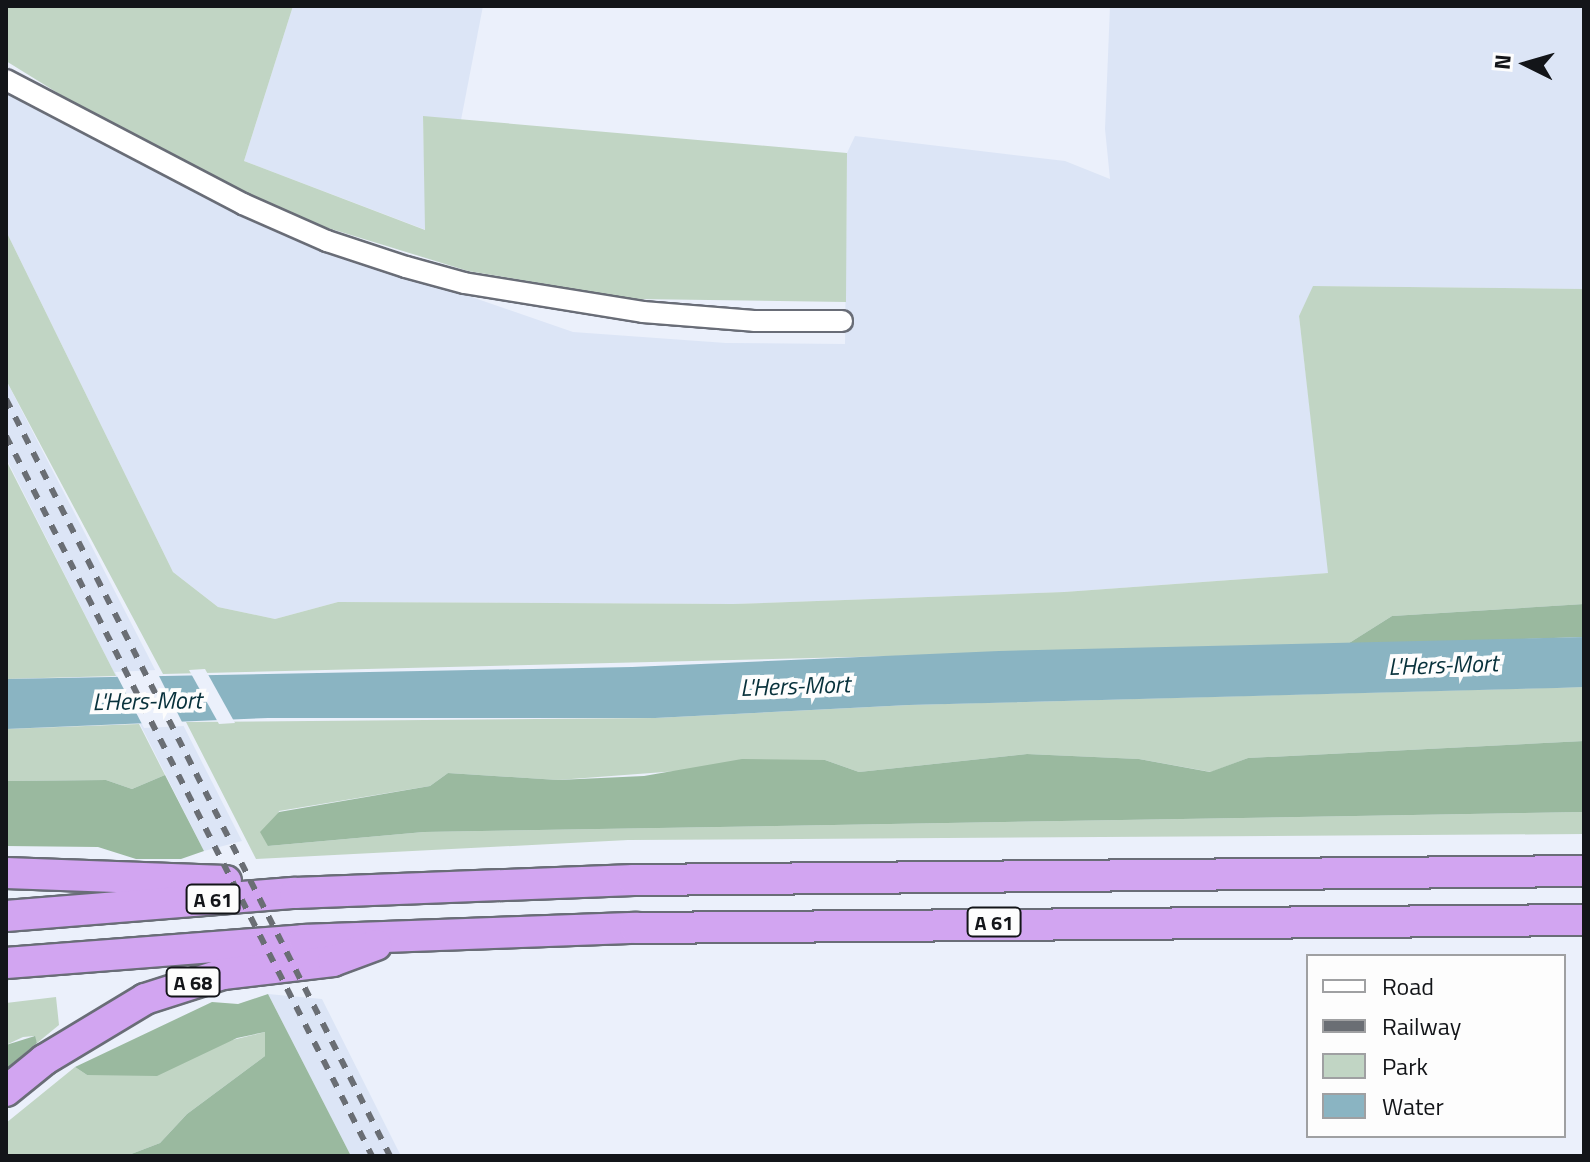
<!DOCTYPE html>
<style>
body{margin:0}
#map{position:relative;width:1590px;height:1162px;overflow:hidden;background:#ebf0fb;font-family:"Titillium Web",sans-serif}
div>[style]{position:absolute}
.built>*{inset:0;background:#dce5f6}
.green>*{inset:0;background:#c1d5c4}
.forest>*{inset:0;background:#9ab99f}
.water>*{inset:0;background:#8ab4c2}
.pier>*{inset:0;background:#ebf0fb}
.roads{filter:drop-shadow(2px 0 #696d77) drop-shadow(-2px 0 #696d77) drop-shadow(0 2px #696d77) drop-shadow(0 -2px #696d77)}
.minor>*{height:20px;margin:-10px;padding:0 10px;transform-origin:10px;border-radius:10px;background:#fff}
.highway>*{height:30px;margin:-15px;padding:0 15px;transform-origin:15px;border-radius:15px;background:#d2a5f1}
.rail>*{height:6px;margin-top:-3px;transform-origin:0;background:repeating-linear-gradient(90deg,#6a6e74 0 10px,transparent 0 20px)}
span{translate:-50% -50%;white-space:nowrap;text-align:center;line-height:1.15;-webkit-text-stroke:8px #fdfdfd;paint-order:stroke}
.shield-label span{padding:2px 6px;background:#fdfdfd;border:2px solid;border-radius:6px;-webkit-text-stroke-width:0}
.shield-label{font-size:20px;color:#131519;font-weight:700}
.water-label{font-size:24px;color:#07313b;font-style:italic}
.frame{position:absolute;inset:0;border:8px solid #131519;pointer-events:none}
.legend{position:absolute;left:1306px;top:954px;width:260px;height:184px;box-sizing:border-box;background:#fdfdfd;border:2px solid #9fa0a2;margin:0;padding:10px 14px;list-style:none;font-size:24px;color:#131519}
.legend li{display:flex;align-items:center;gap:16px;height:40px}
.legend b{width:40px;border:2px solid #9fa0a2}
.north{position:absolute;left:1486px;top:24px;width:80px;height:80px;-webkit-text-stroke:6px #fdfdfd;paint-order:stroke;rotate:275deg;font-size:22px;font-weight:700;line-height:32px;text-align:center;color:#131519}
.north::after{content:'';display:block;margin:auto;width:28px;height:36px;background:#131519;clip-path:polygon(50% 0,100% 100%,50% 72%,0 100%)}
</style>
<div id="map">
<div class="built">
<div style="clip-path:polygon(293px 6px,483px 6px,461px 120px,423px 117px,426px 230px,244px 161px)"></div>
<div style="clip-path:polygon(1110px 6px,1584px 6px,1584px 289px,1314px 286px,1299px 316px,1329px 573px,1064px 592px,733px 604px,338px 602px,275px 619px,218px 607px,173px 572px,6px 231px,6px 82px,327px 247px,573px 332px,726px 343px,845px 344px,847px 153px,855px 136px,1065px 161px,1110px 179px,1105px 129px)"></div>
<div style="clip-path:polygon(6px 380px,144px 648px,242px 841px,204px 851px,6px 458px)"></div>
<div style="clip-path:polygon(268px 994px,322px 999px,401px 1156px,351px 1156px)"></div>
</div>
<div class="green">
<div style="clip-path:polygon(6px 6px,293px 6px,244px 161px,425px 230px,423px 116px,847px 153px,846px 302px,636px 299px,468px 271px,302px 220px,142px 145px,6px 61px)"></div>
<div style="clip-path:polygon(6px 231px,173px 572px,218px 607px,275px 619px,338px 602px,733px 604px,1064px 592px,1328px 573px,1299px 316px,1313px 286px,1584px 289px,1584px 604px,1392px 616px,1346px 645px,163px 674px,6px 380px)"></div>
<div style="clip-path:polygon(6px 460px,116px 676px,6px 679px)"></div>
<div style="clip-path:polygon(1584px 687px,1584px 741px,1248px 758px,1211px 772px,1139px 759px,1027px 754px,859px 772px,825px 760px,558px 780px,448px 773px,430px 786px,279px 811px,268px 846px,424px 832px,1584px 812px,1584px 834px,628px 840px,256px 859px,186px 722px,655px 718px,909px 705px)"></div>
<div style="clip-path:polygon(139px 724px,165px 775px,132px 789px,106px 780px,6px 781px,6px 729px)"></div>
<div style="clip-path:polygon(56px 997px,59px 1025px,37px 1043px,34px 1036px,23px 1037px,6px 1045px,6px 1003px)"></div>
<div style="clip-path:polygon(265px 1032px,265px 1056px,187px 1114px,160px 1143px,126px 1156px,6px 1156px,6px 1123px,75px 1067px,87px 1075px)"></div>
</div>
<div class="forest">
<div style="clip-path:polygon(1584px 604px,1584px 637px,1346px 645px,1392px 616px)"></div>
<div style="clip-path:polygon(1584px 741px,1584px 812px,424px 832px,268px 846px,260px 832px,279px 812px,430px 786px,448px 773px,558px 780px,644px 776px,742px 759px,825px 760px,859px 772px,1027px 754px,1139px 759px,1210px 772px,1248px 758px)"></div>
<div style="clip-path:polygon(165px 775px,204px 851px,181px 859px,136px 859px,98px 847px,6px 846px,6px 781px,106px 780px,132px 789px)"></div>
<div style="clip-path:polygon(268px 994px,351px 1156px,126px 1156px,160px 1143px,187px 1114px,265px 1056px,265px 1032px,237px 1038px,157px 1076px,87px 1075px,75px 1067px,212px 1002px,238px 1004px)"></div>
<div style="clip-path:polygon(35px 1036px,37px 1043px,6px 1069px,6px 1045px)"></div>
</div>
<div class="water">
<div style="clip-path:polygon(1584px 637px,1584px 687px,1557px 688px,909px 705px,655px 718px,268px 718px,6px 729px,6px 679px,632px 667px,999px 651px)"></div>
</div>
<div class="pier">
<div style="clip-path:polygon(205px 669px,235px 723px,219px 724px,189px 670px)"></div>
<div style="clip-path:polygon(156px 670px,184px 726px,144px 728px,115px 672px)"></div>
</div>
<div class="roads">
<div class="minor">
<div style="left:6px;top:80px;width:267px;rotate:27.6deg"></div>
<div style="left:243px;top:204px;width:92px;rotate:23.8deg"></div>
<div style="left:327px;top:241px;width:83px;rotate:18.2deg"></div>
<div style="left:406px;top:267px;width:60px;rotate:15.4deg"></div>
<div style="left:464px;top:283px;width:181px;rotate:9.2deg"></div>
<div style="left:643px;top:312px;width:111px;rotate:4.6deg"></div>
<div style="left:754px;top:321px;width:88px"></div>
</div>
<div class="highway">
<div style="left:6px;top:873px;width:220px;rotate:2.1deg"></div>
<div style="left:6px;top:916px;width:290px;rotate:-4.6deg"></div>
<div style="left:295px;top:893px;width:339px;rotate:-2.2deg"></div>
<div style="left:634px;top:880px;width:950px;rotate:-0.54deg"></div>
<div style="left:6px;top:963px;width:299px;rotate:-4.4deg"></div>
<div style="left:304px;top:940px;width:331px;rotate:-2.1deg"></div>
<div style="left:635px;top:928px;width:949px;rotate:-0.48deg"></div>
<div style="left:6px;top:1091px;width:49px;rotate:-39.2deg"></div>
<div style="left:44px;top:1060px;width:118px;rotate:-31.1deg"></div>
<div style="left:145px;top:999px;width:82px;rotate:-17.8deg"></div>
<div style="left:223px;top:974px;width:111px;rotate:-6.7deg"></div>
<div style="left:333px;top:961px;width:46px;rotate:-20.4deg"></div>
</div>
</div>
<div class="rail">
<div style="left:6px;top:399px;width:849px;rotate:63.1deg"></div>
<div style="left:6px;top:436px;width:808px;rotate:63.05deg"></div>
</div>
<div class="shield-label">
<span style="left:213px;top:899px">A 61</span>
<span style="left:994px;top:922px">A 61</span>
<span style="left:193px;top:982px">A 68</span>
</div>
<div class="water-label">
<span style="left:1443px;top:665px;rotate:-2deg">L'Hers-Mort</span>
<span style="left:795px;top:686px;rotate:-2deg">L'Hers-Mort</span>
<span style="left:147px;top:701px;rotate:-1deg">L'Hers-Mort</span>
</div>
<div class="frame"></div>
<ul class="legend">
<li><b style="height:10px;background:#fff"></b>Road</li>
<li><b style="height:10px;background:#6a6e74"></b>Railway</li>
<li><b style="height:22px;background:#c1d5c4"></b>Park</li>
<li><b style="height:22px;background:#8ab4c2"></b>Water</li>
</ul>
<div class="north">N</div>
</div>
